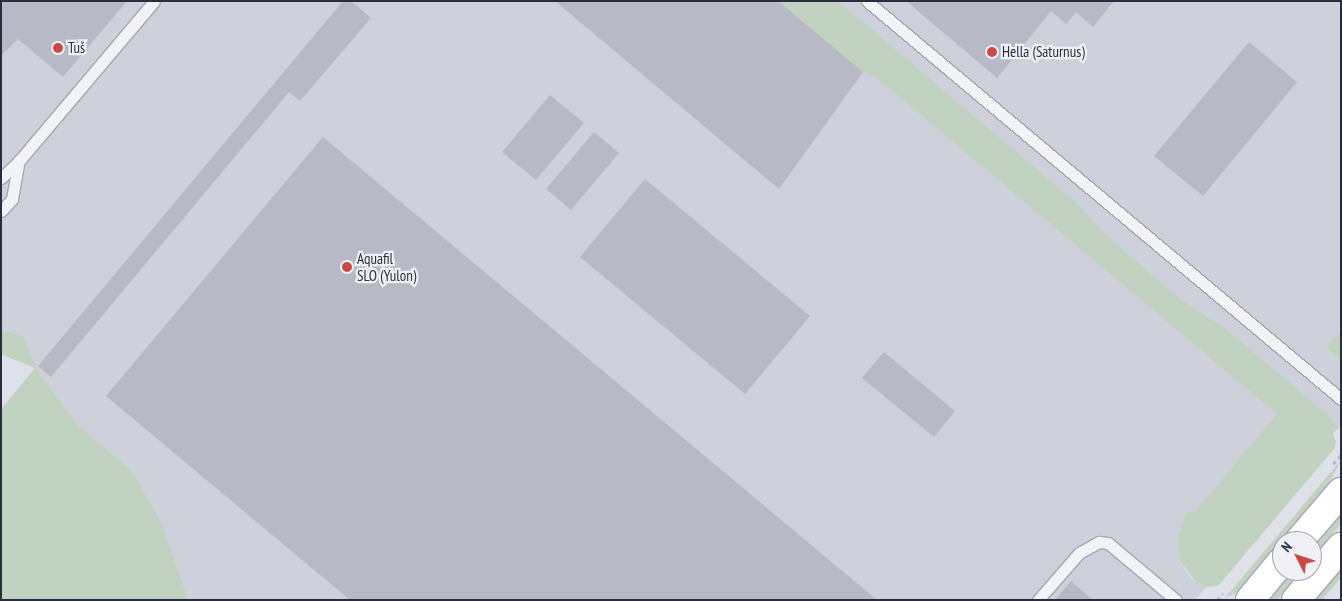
<!DOCTYPE html>
<meta charset="utf-8">
<style>
body{margin:0}
#map{position:relative;width:1342px;height:601px;overflow:hidden;background:#dfe1e8;font-family:"PT Sans Narrow",sans-serif}
div>[style]{position:absolute}
.built>*{inset:0;background:#ced0da}
.green>*{inset:0;background:#c2d2c1}
.building>*{inset:0;background:#b7bac5}
.path>*{height:3px;margin-top:-1.5px;transform-origin:0;background:repeating-linear-gradient(90deg,#babcc3 0 4px,transparent 0 8px)}
.roads{filter:drop-shadow(1px 0 #a5a7b2) drop-shadow(-1px 0 #a5a7b2) drop-shadow(0 1px #a5a7b2) drop-shadow(0 -1px #a5a7b2)}
.lane>*{height:11px;margin:-5.5px;padding:0 5.5px;transform-origin:5.5px;border-radius:5.5px;background:#f2f3f7}
.secondary>*{height:28px;margin:-14px;padding:0 14px;transform-origin:14px;border-radius:14px;background:#fff}
.dots>*{width:14px;height:14px;translate:-50% -50%;box-sizing:border-box;border:2px solid #eff1f6;border-radius:50%}
span{translate:-50% -50%;white-space:nowrap;text-align:center;line-height:1.15;-webkit-text-stroke:4.5px #eff1f6;paint-order:stroke}
.poi-label{font-size:15px;color:#292d3f}
.left{translate:0 -50%;text-align:left}
.frame{position:absolute;inset:0;border:2px solid #292d3f;pointer-events:none}
.north{position:absolute;left:1272px;top:531px;width:50px;height:50px;box-sizing:border-box;background:#eff1f6;border:1px solid #a0a3ad;border-radius:50%;rotate:311deg;font-size:14px;font-weight:700;line-height:20px;text-align:center;color:#292d3f}
.north::after{content:'';display:block;margin:auto;width:18px;height:22px;background:#ca4847;clip-path:polygon(50% 0,100% 100%,50% 72%,0 100%)}
</style>
<div id="map">
<div class="built">
<div style="clip-path:polygon(1px 1px,1341px 1px,1341px 330px,1326px 348px,1341px 360px,1341px 425px,1339px 427px,1330px 417px,1195px 512px,1186px 512px,1177px 539px,1180px 561px,1191px 578px,1206px 587px,1195px 600px,188px 600px,133px 472px,77px 424px,36px 368px,1px 354px)"></div>
</div>
<div class="green">
<div style="clip-path:polygon(778px 1px,838px 1px,1074px 201px,1110px 239px,1184px 302px,1226px 329px,1330px 417px,1339px 427px,1333px 434px,1336px 442px,1334px 449px,1218px 586px,1206px 587px,1196px 582px,1180px 561px,1177px 539px,1186px 512px,1195px 512px,1277px 414px,876px 77px,863px 72px)"></div>
<div style="clip-path:polygon(1px 330px,24px 337px,36px 368px,77px 424px,133px 472px,162px 525px,188px 600px,1px 600px,1px 409px,35px 368px,1px 354px)"></div>
<div style="clip-path:polygon(1341px 330px,1341px 360px,1326px 348px)"></div>
<div style="clip-path:polygon(1341px 460px,1327px 487px,1247px 583px,1237px 592px,1225px 598px)"></div>
<div style="clip-path:polygon(1341px 513px,1341px 524px,1312px 558px,1312px 547px)"></div>
<div style="clip-path:polygon(1341px 569px,1341px 578px,1322px 600px,1315px 600px)"></div>
<div style="clip-path:polygon(1292px 571px,1301px 571px,1277px 600px,1268px 600px)"></div>
</div>
<div class="building">
<div style="clip-path:polygon(1px 1px,127px 1px,63px 77px,18px 39px,1px 56px)"></div>
<div style="clip-path:polygon(343px 1px,351px 1px,371px 18px,300px 101px,289px 92px,51px 377px,38px 366px)"></div>
<div style="clip-path:polygon(555px 1px,778px 1px,863px 72px,779px 189px)"></div>
<div style="clip-path:polygon(906px 1px,1114px 1px,1093px 27px,1076px 12px,1066px 24px,1051px 11px,997px 78px)"></div>
<div style="clip-path:polygon(1249px 42px,1297px 82px,1203px 196px,1154px 156px)"></div>
<div style="clip-path:polygon(550px 95px,584px 123px,536px 180px,502px 152px)"></div>
<div style="clip-path:polygon(594px 132px,619px 153px,571px 210px,546px 189px)"></div>
<div style="clip-path:polygon(323px 137px,877px 600px,350px 600px,106px 396px)"></div>
<div style="clip-path:polygon(645px 179px,810px 316px,745px 394px,580px 257px)"></div>
<div style="clip-path:polygon(884px 352px,955px 411px,934px 437px,862px 378px)"></div>
<div style="clip-path:polygon(1071px 581px,1093px 600px,1055px 600px)"></div>
</div>
<div class="path">
<div style="left:1333px;top:464px;width:12px;rotate:-48deg"></div>
<div style="left:1217px;top:600px;width:9px;rotate:-49deg"></div>
</div>
<div class="roads">
<div class="lane">
<div style="left:867px;top:1px;width:619px;rotate:40.02deg"></div>
<div style="left:1px;top:178px;width:25px;rotate:-43deg"></div>
<div style="left:19px;top:161px;width:209px;rotate:-49.8deg"></div>
<div style="left:1px;top:211px;width:16px;rotate:-47deg"></div>
<div style="left:12px;top:199px;width:39px;rotate:-80deg"></div>
<div style="left:1038px;top:600px;width:62px;rotate:-48.9deg"></div>
<div style="left:1079px;top:553px;width:23px;rotate:-29deg"></div>
<div style="left:1099px;top:542px;width:9px;rotate:6deg"></div>
<div style="left:1108px;top:543px;width:89px;rotate:40deg"></div>
</div>
<div class="secondary">
<div style="left:1299px;top:541px;width:65px;rotate:-49.4deg"></div>
<div style="left:1250px;top:600px;width:50px;rotate:-50.6deg"></div>
<div style="left:1296px;top:600px;width:70px;rotate:-49.7deg"></div>
</div>
</div>
<div class="dots">
<div style="left:58px;top:48px;background:#ca4847"></div>
<div style="left:992px;top:52px;background:#ca4847"></div>
<div style="left:347px;top:267px;background:#ca4847"></div>
</div>
<div class="poi-label">
<span class="left" style="left:68px;top:48px">Tuš</span>
<span class="left" style="left:1002px;top:52px">Hella (Saturnus)</span>
<span class="left" style="left:357px;top:267px">Aquafil<br>SLO (Yulon)</span>
</div>
<div class="frame"></div>
<div class="north">N</div>
</div>
